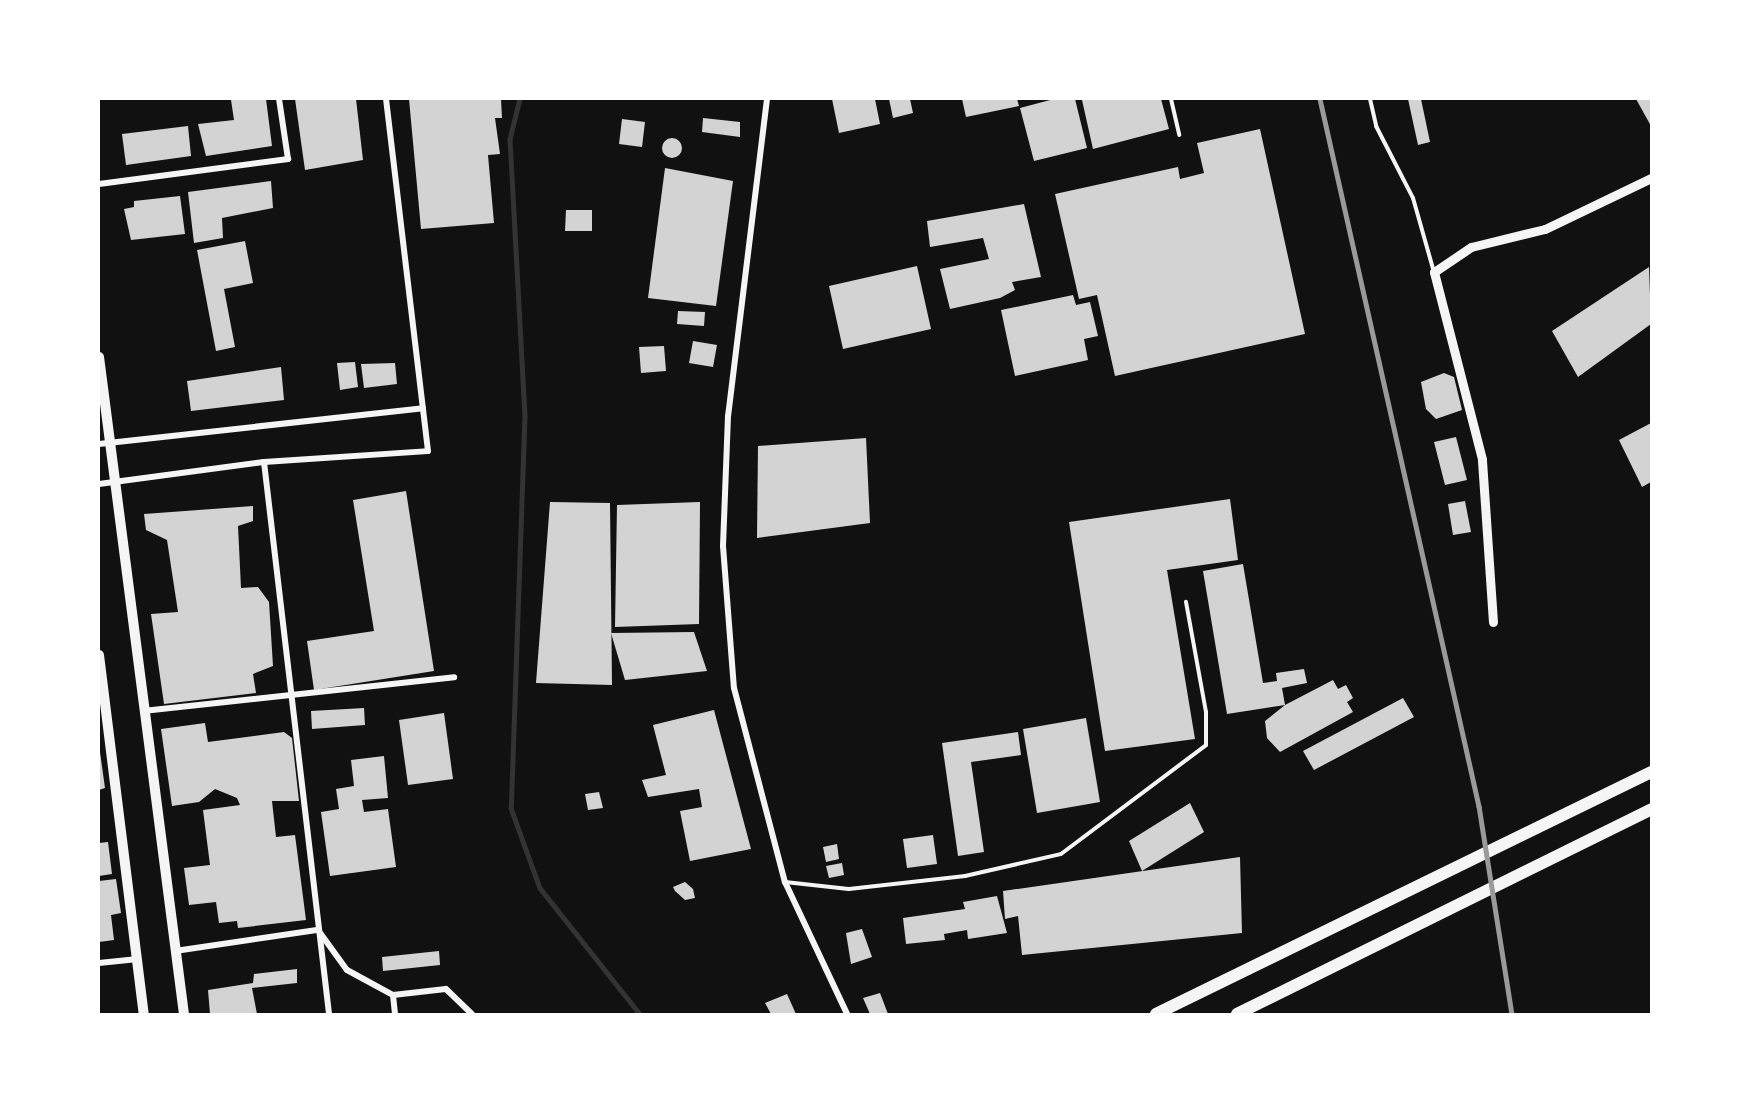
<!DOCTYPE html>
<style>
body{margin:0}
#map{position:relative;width:1750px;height:1113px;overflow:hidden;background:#111;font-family:"Roboto Condensed",sans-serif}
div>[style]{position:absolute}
.stream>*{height:4.5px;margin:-2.25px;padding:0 2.25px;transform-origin:2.25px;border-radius:2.25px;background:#333}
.building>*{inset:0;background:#d3d3d3}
.round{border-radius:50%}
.service>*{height:4px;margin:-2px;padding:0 2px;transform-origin:2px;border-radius:2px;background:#f5f5f5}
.minor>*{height:6px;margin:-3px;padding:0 3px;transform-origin:3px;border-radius:3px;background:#f5f5f5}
.tertiary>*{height:9px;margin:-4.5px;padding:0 4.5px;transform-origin:4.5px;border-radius:4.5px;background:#f5f5f5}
.secondary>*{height:10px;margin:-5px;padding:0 5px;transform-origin:5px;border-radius:5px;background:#f5f5f5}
.trunk>*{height:12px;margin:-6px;padding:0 6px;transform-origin:6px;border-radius:6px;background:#f5f5f5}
.rail>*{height:4.5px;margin:-2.25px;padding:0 2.25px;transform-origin:2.25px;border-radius:2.25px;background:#9a9a9a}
span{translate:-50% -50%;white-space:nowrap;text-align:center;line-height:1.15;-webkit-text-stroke:4.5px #fff;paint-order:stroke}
.frame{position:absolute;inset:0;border:100px solid #fff;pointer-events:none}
</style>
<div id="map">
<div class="stream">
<div style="left:520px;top:99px;width:41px;rotate:104deg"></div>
<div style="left:510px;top:139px;width:277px;rotate:86.9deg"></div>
<div style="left:525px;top:416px;width:392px;rotate:92deg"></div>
<div style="left:511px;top:808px;width:85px;rotate:70.1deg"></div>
<div style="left:540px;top:888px;width:161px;rotate:51.6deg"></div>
</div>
<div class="building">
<div style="clip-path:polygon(249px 99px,266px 99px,272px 146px,206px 156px,198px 124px,234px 120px,231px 100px)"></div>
<div style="clip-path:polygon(295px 99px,356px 99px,363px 160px,305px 170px)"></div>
<div style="clip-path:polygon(409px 99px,501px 99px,502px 118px,495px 118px,500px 154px,488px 155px,494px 223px,421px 229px)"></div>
<div style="clip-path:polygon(832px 99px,875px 99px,880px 124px,839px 133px)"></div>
<div style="clip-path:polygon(889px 99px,910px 99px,913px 113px,893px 118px)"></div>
<div style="clip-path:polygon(962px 99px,1017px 99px,1019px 106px,966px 117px)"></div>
<div style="clip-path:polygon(1054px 99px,1075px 99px,1087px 148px,1034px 161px,1020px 108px)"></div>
<div style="clip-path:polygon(1161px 99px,1169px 129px,1093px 149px,1082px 100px)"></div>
<div style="clip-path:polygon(1408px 99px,1421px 99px,1430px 142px,1418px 145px)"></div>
<div style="clip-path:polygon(1636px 99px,1651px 99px,1651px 126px)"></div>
<div style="clip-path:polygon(703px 118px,740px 122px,740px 137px,702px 132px)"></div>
<div style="clip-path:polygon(622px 119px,645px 122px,642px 147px,619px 144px)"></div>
<div style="clip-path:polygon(188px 126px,191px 156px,126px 165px,122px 134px)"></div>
<div style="clip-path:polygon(1260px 129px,1305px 334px,1115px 376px,1097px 295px,1079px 299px,1055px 194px,1178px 167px,1180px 179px,1204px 173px,1197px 143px)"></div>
<div class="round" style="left:662px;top:138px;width:20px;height:20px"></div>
<div style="clip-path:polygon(665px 168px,733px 181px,716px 306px,648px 298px)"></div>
<div style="clip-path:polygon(271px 181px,273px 208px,222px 218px,223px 238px,194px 243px,188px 192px)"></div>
<div style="clip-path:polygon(180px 196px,185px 234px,131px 240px,124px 209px,134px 207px,134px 201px)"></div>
<div style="clip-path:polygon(1024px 204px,1041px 277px,1012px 282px,1015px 290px,1000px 298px,950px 309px,940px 269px,989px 259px,983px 238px,930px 247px,927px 221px)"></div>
<div style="clip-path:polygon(566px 210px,592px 210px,592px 231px,565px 231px)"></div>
<div style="clip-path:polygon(245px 241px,253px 283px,224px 289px,235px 347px,216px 351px,197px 250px)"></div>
<div style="clip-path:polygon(917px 266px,931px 329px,843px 349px,829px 286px)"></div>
<div style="clip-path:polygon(1649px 267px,1651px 324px,1578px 377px,1552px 331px)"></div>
<div style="clip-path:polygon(1073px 295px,1076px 305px,1090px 302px,1098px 336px,1084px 339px,1088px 360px,1015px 376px,1001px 310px)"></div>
<div style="clip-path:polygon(678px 311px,705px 312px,704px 326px,677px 324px)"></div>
<div style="clip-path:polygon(693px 341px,717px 345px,713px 367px,689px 363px)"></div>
<div style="clip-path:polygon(664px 346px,666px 371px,641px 373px,639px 347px)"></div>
<div style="clip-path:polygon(355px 362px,358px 387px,340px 390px,337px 363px)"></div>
<div style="clip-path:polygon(395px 363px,397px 384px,364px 388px,361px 364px)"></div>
<div style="clip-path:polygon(281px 367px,284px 400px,191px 411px,187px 381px)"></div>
<div style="clip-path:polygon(1444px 373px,1454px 377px,1462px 410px,1436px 419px,1426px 409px,1421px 382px)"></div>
<div style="clip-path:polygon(1651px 423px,1651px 482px,1642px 487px,1619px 440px)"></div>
<div style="clip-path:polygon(1456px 437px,1467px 480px,1445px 485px,1434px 442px)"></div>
<div style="clip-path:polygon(866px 438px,870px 523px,757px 538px,758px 446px)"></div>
<div style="clip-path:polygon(406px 491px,434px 671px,314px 690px,307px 641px,374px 631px,353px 500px)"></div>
<div style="clip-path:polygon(1230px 499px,1238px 560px,1167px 570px,1195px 739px,1105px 751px,1069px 522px)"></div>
<div style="clip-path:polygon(1465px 501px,1471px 532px,1453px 535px,1448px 504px)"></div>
<div style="clip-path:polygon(550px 502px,610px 503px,612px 685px,536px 683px)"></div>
<div style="clip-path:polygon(700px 502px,699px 624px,615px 627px,617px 505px)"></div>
<div style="clip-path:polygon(253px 506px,253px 521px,238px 526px,241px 588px,258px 587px,269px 602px,273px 666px,253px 674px,256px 693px,164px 704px,151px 614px,178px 612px,167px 540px,146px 530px,144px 514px)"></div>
<div style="clip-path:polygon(1243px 564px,1263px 683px,1277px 681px,1276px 673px,1304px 669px,1307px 683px,1282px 688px,1285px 705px,1333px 680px,1338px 689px,1346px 685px,1353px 698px,1347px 702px,1353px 712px,1280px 752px,1267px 738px,1265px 721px,1285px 705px,1227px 714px,1203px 571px)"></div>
<div style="clip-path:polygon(694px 632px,707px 671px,625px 680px,611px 633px)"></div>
<div style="clip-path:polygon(1403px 698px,1414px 717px,1314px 770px,1303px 751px)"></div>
<div style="clip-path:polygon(364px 708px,365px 725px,312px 729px,311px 711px)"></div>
<div style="clip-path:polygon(714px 710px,751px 849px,690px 861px,680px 811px,702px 807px,699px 789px,648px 797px,642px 780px,666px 775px,653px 725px)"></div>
<div style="clip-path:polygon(444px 713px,453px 779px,408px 785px,399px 720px)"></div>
<div style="clip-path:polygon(1086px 718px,1100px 802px,1037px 813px,1023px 729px)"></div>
<div style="clip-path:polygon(205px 723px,208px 742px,284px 732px,292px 738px,299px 801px,272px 801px,276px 837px,295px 835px,306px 920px,238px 928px,237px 921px,219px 923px,216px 902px,189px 905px,184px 868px,210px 865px,203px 810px,240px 805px,237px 798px,215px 789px,199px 802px,172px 806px,161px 729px)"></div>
<div style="clip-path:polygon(1018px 732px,1021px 755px,971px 762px,984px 852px,958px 856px,942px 743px)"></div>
<div style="clip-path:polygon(99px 745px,105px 788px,99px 790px)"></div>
<div style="clip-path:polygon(384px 756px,388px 798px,362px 800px,364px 812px,388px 809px,396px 867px,330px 876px,321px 812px,339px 809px,336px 789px,354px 786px,351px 760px)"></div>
<div style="clip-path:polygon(599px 792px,603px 808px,588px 810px,585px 794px)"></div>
<div style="clip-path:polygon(1190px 803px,1204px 832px,1142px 871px,1129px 841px)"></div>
<div style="clip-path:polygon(933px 835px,937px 864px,907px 868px,903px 839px)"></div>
<div style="clip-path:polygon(108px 842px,112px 874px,99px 876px,99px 843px)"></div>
<div style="clip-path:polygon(837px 844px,839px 859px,826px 862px,823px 847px)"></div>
<div style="clip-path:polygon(1240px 857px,1242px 933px,1022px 955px,1018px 916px,1005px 919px,1003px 891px)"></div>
<div style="clip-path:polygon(842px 863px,844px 875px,829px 878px,826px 866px)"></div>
<div style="clip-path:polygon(116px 879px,121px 913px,111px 915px,114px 940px,99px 942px,99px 881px)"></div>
<div style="clip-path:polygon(685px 882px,693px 889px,695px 898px,685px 900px,675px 891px,673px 887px)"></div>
<div style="clip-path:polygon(997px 896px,1007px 933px,968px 939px,967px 930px,944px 934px,945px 940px,906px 944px,903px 918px,965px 909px,963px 902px)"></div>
<div style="clip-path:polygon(862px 929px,872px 957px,851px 964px,846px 933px)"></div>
<div style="clip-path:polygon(439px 951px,440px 965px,383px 971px,382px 957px)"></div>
<div style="clip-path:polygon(297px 969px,297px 983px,252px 988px,257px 1014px,210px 1014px,208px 990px,253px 983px,254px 974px)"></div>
<div style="clip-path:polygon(880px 993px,888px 1014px,870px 1014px,863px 998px)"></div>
<div style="clip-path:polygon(787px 994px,796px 1014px,771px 1014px,765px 1003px)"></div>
</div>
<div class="service">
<div style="left:1171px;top:99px;width:37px;rotate:77deg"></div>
<div style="left:1370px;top:99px;width:28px;rotate:77deg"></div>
<div style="left:1376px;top:126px;width:81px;rotate:62.8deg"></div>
<div style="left:1413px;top:198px;width:77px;rotate:74.2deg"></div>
<div style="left:785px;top:882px;width:64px;rotate:6.2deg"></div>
<div style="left:849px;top:889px;width:117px;rotate:-6.4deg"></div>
<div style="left:965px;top:876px;width:98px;rotate:-12.9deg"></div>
<div style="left:1061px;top:854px;width:181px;rotate:-36.9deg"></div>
<div style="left:1206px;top:745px;width:33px;rotate:-90deg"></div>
<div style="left:1206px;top:712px;width:112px;rotate:-100.3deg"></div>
</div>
<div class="minor">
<div style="left:767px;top:99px;width:319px;rotate:97deg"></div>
<div style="left:728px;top:416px;width:130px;rotate:92.2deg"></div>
<div style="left:723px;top:546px;width:142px;rotate:85.6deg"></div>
<div style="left:734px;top:688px;width:201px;rotate:75.3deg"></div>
<div style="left:785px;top:882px;width:146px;rotate:64.8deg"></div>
<div style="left:99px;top:184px;width:191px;rotate:-7.5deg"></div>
<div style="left:288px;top:159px;width:61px;rotate:-98.5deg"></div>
<div style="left:99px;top:444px;width:326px;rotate:-6.3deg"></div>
<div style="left:264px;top:462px;width:556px;rotate:83.28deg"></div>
<div style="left:99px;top:484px;width:166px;rotate:-7.6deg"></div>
<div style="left:264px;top:462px;width:164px;rotate:-3.8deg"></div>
<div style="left:428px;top:451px;width:354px;rotate:-96.8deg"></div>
<div style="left:143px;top:711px;width:313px;rotate:-6.2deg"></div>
<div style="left:175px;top:951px;width:145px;rotate:-8.4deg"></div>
<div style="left:318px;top:930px;width:49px;rotate:54.1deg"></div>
<div style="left:347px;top:970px;width:52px;rotate:28.5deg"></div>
<div style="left:393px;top:995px;width:19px;rotate:84deg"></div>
<div style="left:99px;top:963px;width:39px;rotate:-6deg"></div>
<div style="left:393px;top:995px;width:53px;rotate:-6.5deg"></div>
<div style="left:446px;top:989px;width:36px;rotate:44deg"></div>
</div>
<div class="tertiary">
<div style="left:1493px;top:622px;width:163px;rotate:-93.9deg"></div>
<div style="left:1482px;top:459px;width:193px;rotate:-104.4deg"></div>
<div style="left:1434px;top:272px;width:45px;rotate:-34deg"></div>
<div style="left:1471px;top:247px;width:76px;rotate:-13.7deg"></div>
<div style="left:1545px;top:229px;width:118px;rotate:-25.7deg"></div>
</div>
<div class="secondary">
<div style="left:99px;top:357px;width:662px;rotate:82.63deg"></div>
<div style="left:99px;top:655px;width:362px;rotate:82.9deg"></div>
</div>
<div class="trunk">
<div style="left:1156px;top:1014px;width:551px;rotate:-26.05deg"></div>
<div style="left:1237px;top:1014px;width:462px;rotate:-26.3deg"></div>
</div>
<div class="rail">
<div style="left:1320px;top:99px;width:725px;rotate:77.33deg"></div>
<div style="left:1479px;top:806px;width:211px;rotate:81deg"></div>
</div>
<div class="frame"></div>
</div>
